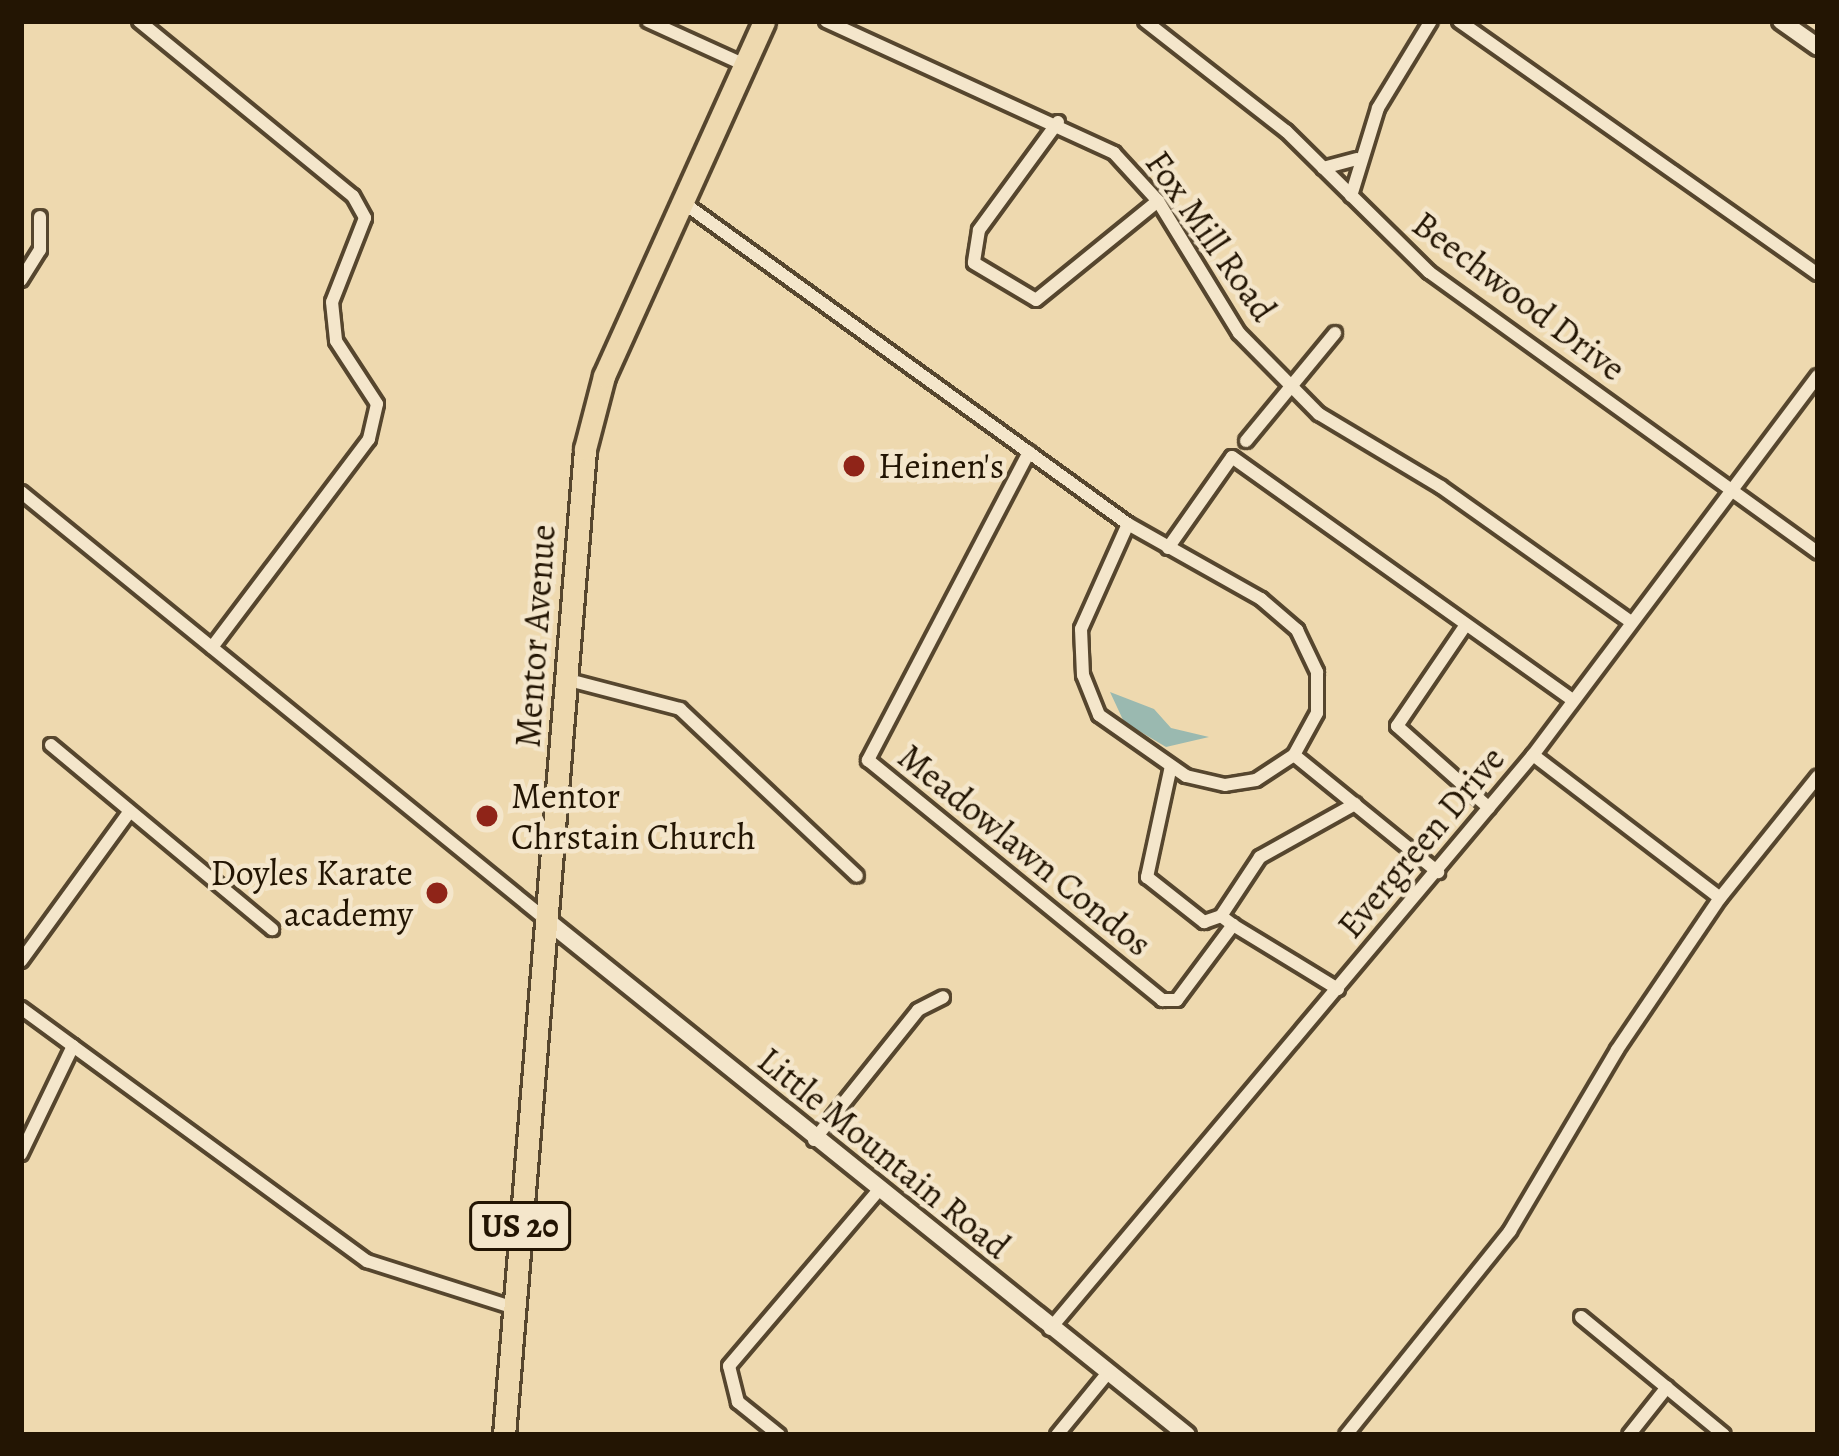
<!DOCTYPE html>
<style>
body{margin:0}
#map{position:relative;width:1839px;height:1456px;overflow:hidden;background:#eed9af;font-family:Alegreya,serif}
div>[style]{position:absolute}
.water>*{inset:0;background:#9ab9b0}
.roads{filter:drop-shadow(3px 0 #56462e) drop-shadow(-3px 0 #56462e) drop-shadow(0 3px #56462e) drop-shadow(0 -3px #56462e)}
.minor>*{height:12px;margin:-6px;padding:0 6px;transform-origin:6px;border-radius:6px;background:#f4e6cb}
.tertiary>*{height:16px;margin:-8px;padding:0 8px;transform-origin:8px;border-radius:8px;background:#f4e6cb}
.primary>*{height:21px;margin:-10.5px;padding:0 10.5px;transform-origin:10.5px;border-radius:10.5px;background:#eed9af}
.dots>*{width:33px;height:33px;translate:-50% -50%;box-sizing:border-box;border:6px solid #f4e6cb;border-radius:50%}
span{translate:-50% -50%;white-space:nowrap;text-align:center;line-height:1.15;-webkit-text-stroke:9px #f4e6cb;paint-order:stroke}
.shield-label span{padding:3px 9px;background:#f4e6cb;border:3px solid;border-radius:9px;-webkit-text-stroke-width:0}
.shield-label{font-size:33px;color:#231503;font-weight:700}
.street-label{font-size:36px;color:#231503}
.poi-label{font-size:36px;color:#231503}
.left{translate:0 -50%;text-align:left}
.right{translate:-100% -50%;text-align:right}
.frame{position:absolute;inset:0;border:24px solid #231503;pointer-events:none}
</style>
<div id="map">
<div class="water">
<div style="clip-path:polygon(1110px 692px,1154px 709px,1171px 728px,1209px 737px,1166px 747px,1124px 722px)"></div>
</div>
<div class="roads">
<div class="minor">
<div style="left:139px;top:21px;width:276px;rotate:39.3deg"></div>
<div style="left:353px;top:196px;width:25px;rotate:61deg"></div>
<div style="left:365px;top:218px;width:90px;rotate:111.4deg"></div>
<div style="left:332px;top:302px;width:39px;rotate:84deg"></div>
<div style="left:336px;top:341px;width:75px;rotate:56.9deg"></div>
<div style="left:377px;top:404px;width:36px;rotate:103deg"></div>
<div style="left:369px;top:439px;width:261px;rotate:127deg"></div>
<div style="left:648px;top:21px;width:104px;rotate:24.4deg"></div>
<div style="left:826px;top:21px;width:317px;rotate:24.6deg"></div>
<div style="left:1114px;top:153px;width:65px;rotate:47.5deg"></div>
<div style="left:1158px;top:201px;width:155px;rotate:58.5deg"></div>
<div style="left:1239px;top:333px;width:114px;rotate:45.4deg"></div>
<div style="left:1319px;top:414px;width:142px;rotate:30.9deg"></div>
<div style="left:1441px;top:487px;width:233px;rotate:35.4deg"></div>
<div style="left:1145px;top:21px;width:179px;rotate:38deg"></div>
<div style="left:1286px;top:131px;width:201px;rotate:44.6deg"></div>
<div style="left:1429px;top:272px;width:480px;rotate:35.8deg"></div>
<div style="left:1459px;top:21px;width:439px;rotate:35.2deg"></div>
<div style="left:1058px;top:122px;width:134px;rotate:126.2deg"></div>
<div style="left:979px;top:230px;width:33px;rotate:99deg"></div>
<div style="left:974px;top:263px;width:72px;rotate:30.8deg"></div>
<div style="left:1036px;top:300px;width:157px;rotate:-39.1deg"></div>
<div style="left:1323px;top:168px;width:35px;rotate:-15deg"></div>
<div style="left:1351px;top:196px;width:92px;rotate:-72.9deg"></div>
<div style="left:1378px;top:108px;width:102px;rotate:-58.7deg"></div>
<div style="left:681px;top:201px;width:551px;rotate:35.85deg"></div>
<div style="left:1128px;top:524px;width:153px;rotate:29.4deg"></div>
<div style="left:1261px;top:599px;width:48px;rotate:40.7deg"></div>
<div style="left:1297px;top:630px;width:47px;rotate:64.5deg"></div>
<div style="left:1317px;top:672px;width:41px;rotate:90deg"></div>
<div style="left:1317px;top:713px;width:48px;rotate:118.7deg"></div>
<div style="left:1294px;top:755px;width:45px;rotate:146.7deg"></div>
<div style="left:1256px;top:780px;width:31px;rotate:171deg"></div>
<div style="left:1225px;top:785px;width:40px;rotate:-167deg"></div>
<div style="left:1186px;top:776px;width:106px;rotate:-145deg"></div>
<div style="left:1099px;top:715px;width:43px;rotate:-111.8deg"></div>
<div style="left:1083px;top:675px;width:46px;rotate:-92.5deg"></div>
<div style="left:1081px;top:629px;width:115px;rotate:-65.9deg"></div>
<div style="left:21px;top:280px;width:36px;rotate:-58deg"></div>
<div style="left:40px;top:250px;width:33px;rotate:-90deg"></div>
<div style="left:1246px;top:441px;width:140px;rotate:-50.5deg"></div>
<div style="left:1029px;top:452px;width:348px;rotate:117.6deg"></div>
<div style="left:868px;top:760px;width:380px;rotate:39.2deg"></div>
<div style="left:1162px;top:1000px;width:15px"></div>
<div style="left:1177px;top:1000px;width:94px;rotate:-53.3deg"></div>
<div style="left:1233px;top:925px;width:15px;rotate:-143deg"></div>
<div style="left:1221px;top:916px;width:71px;rotate:-56.5deg"></div>
<div style="left:1260px;top:857px;width:109px;rotate:-29.2deg"></div>
<div style="left:21px;top:492px;width:675px;rotate:39.16deg"></div>
<div style="left:1168px;top:548px;width:111px;rotate:-54.9deg"></div>
<div style="left:1232px;top:457px;width:419px;rotate:35.5deg"></div>
<div style="left:1465px;top:626px;width:121px;rotate:124.2deg"></div>
<div style="left:1397px;top:726px;width:123px;rotate:41.7deg"></div>
<div style="left:565px;top:679px;width:119px;rotate:14.6deg"></div>
<div style="left:680px;top:709px;width:243px;rotate:43.3deg"></div>
<div style="left:51px;top:745px;width:288px;rotate:39.8deg"></div>
<div style="left:1294px;top:755px;width:186px;rotate:39.1deg"></div>
<div style="left:1533px;top:755px;width:235px;rotate:37.4deg"></div>
<div style="left:1171px;top:766px;width:114px;rotate:102.2deg"></div>
<div style="left:1147px;top:877px;width:73px;rotate:38.3deg"></div>
<div style="left:1204px;top:922px;width:18px;rotate:-19deg"></div>
<div style="left:1233px;top:925px;width:123px;rotate:31.4deg"></div>
<div style="left:21px;top:961px;width:180px;rotate:-54deg"></div>
<div style="left:21px;top:1008px;width:429px;rotate:36.2deg"></div>
<div style="left:367px;top:1261px;width:154px;rotate:17.7deg"></div>
<div style="left:814px;top:1140px;width:166px;rotate:-51.3deg"></div>
<div style="left:918px;top:1010px;width:28px;rotate:-27deg"></div>
<div style="left:21px;top:1154px;width:120px;rotate:-64.3deg"></div>
<div style="left:1581px;top:1317px;width:185px;rotate:39.5deg"></div>
<div style="left:1050px;top:1329px;width:750px;rotate:-49.92deg"></div>
<div style="left:1533px;top:755px;width:474px;rotate:-53.1deg"></div>
<div style="left:779px;top:1435px;width:53px;rotate:-141.2deg"></div>
<div style="left:738px;top:1402px;width:37px;rotate:-104deg"></div>
<div style="left:729px;top:1366px;width:228px;rotate:-49.6deg"></div>
<div style="left:1057px;top:1435px;width:79px;rotate:-50.7deg"></div>
<div style="left:1346px;top:1435px;width:262px;rotate:-51.2deg"></div>
<div style="left:1510px;top:1231px;width:210px;rotate:-59.4deg"></div>
<div style="left:1617px;top:1050px;width:184px;rotate:-55.9deg"></div>
<div style="left:1720px;top:898px;width:156px;rotate:-51.2deg"></div>
<div style="left:1629px;top:1435px;width:61px;rotate:-51.6deg"></div>
</div>
<div class="tertiary">
<div style="left:1781px;top:21px;width:45px;rotate:35.1deg"></div>
<div style="left:544px;top:918px;width:825px;rotate:38.8deg"></div>
</div>
<div class="primary">
<div style="left:504px;top:1435px;width:989px;rotate:-85.3deg"></div>
<div style="left:585px;top:449px;width:75px;rotate:-75.4deg"></div>
<div style="left:604px;top:376px;width:389px;rotate:-65.7deg"></div>
</div>
</div>
<div class="dots">
<div style="left:854px;top:466px;background:#8f2418"></div>
<div style="left:487px;top:816px;background:#8f2418"></div>
<div style="left:437px;top:893px;background:#8f2418"></div>
</div>
<div class="shield-label">
<span style="left:520px;top:1226px">US 20</span>
</div>
<div class="street-label">
<span style="left:1211px;top:236px;rotate:55deg">Fox Mill Road</span>
<span style="left:1519px;top:296px;rotate:37deg">Beechwood Drive</span>
<span style="left:535px;top:636px;rotate:-86deg">Mentor Avenue</span>
<span style="left:1421px;top:842px;rotate:-50deg">Evergreen Drive</span>
<span style="left:1025px;top:850px;rotate:39deg">Meadowlawn Condos</span>
<span style="left:884px;top:1153px;rotate:39deg">Little Mountain Road</span>
</div>
<div class="poi-label">
<span class="left" style="left:878px;top:466px">Heinen's</span>
<span class="left" style="left:511px;top:816px">Mentor<br>Chrstain Church</span>
<span class="right" style="left:413px;top:893px">Doyles Karate<br>academy</span>
</div>
<div class="frame"></div>
</div>
